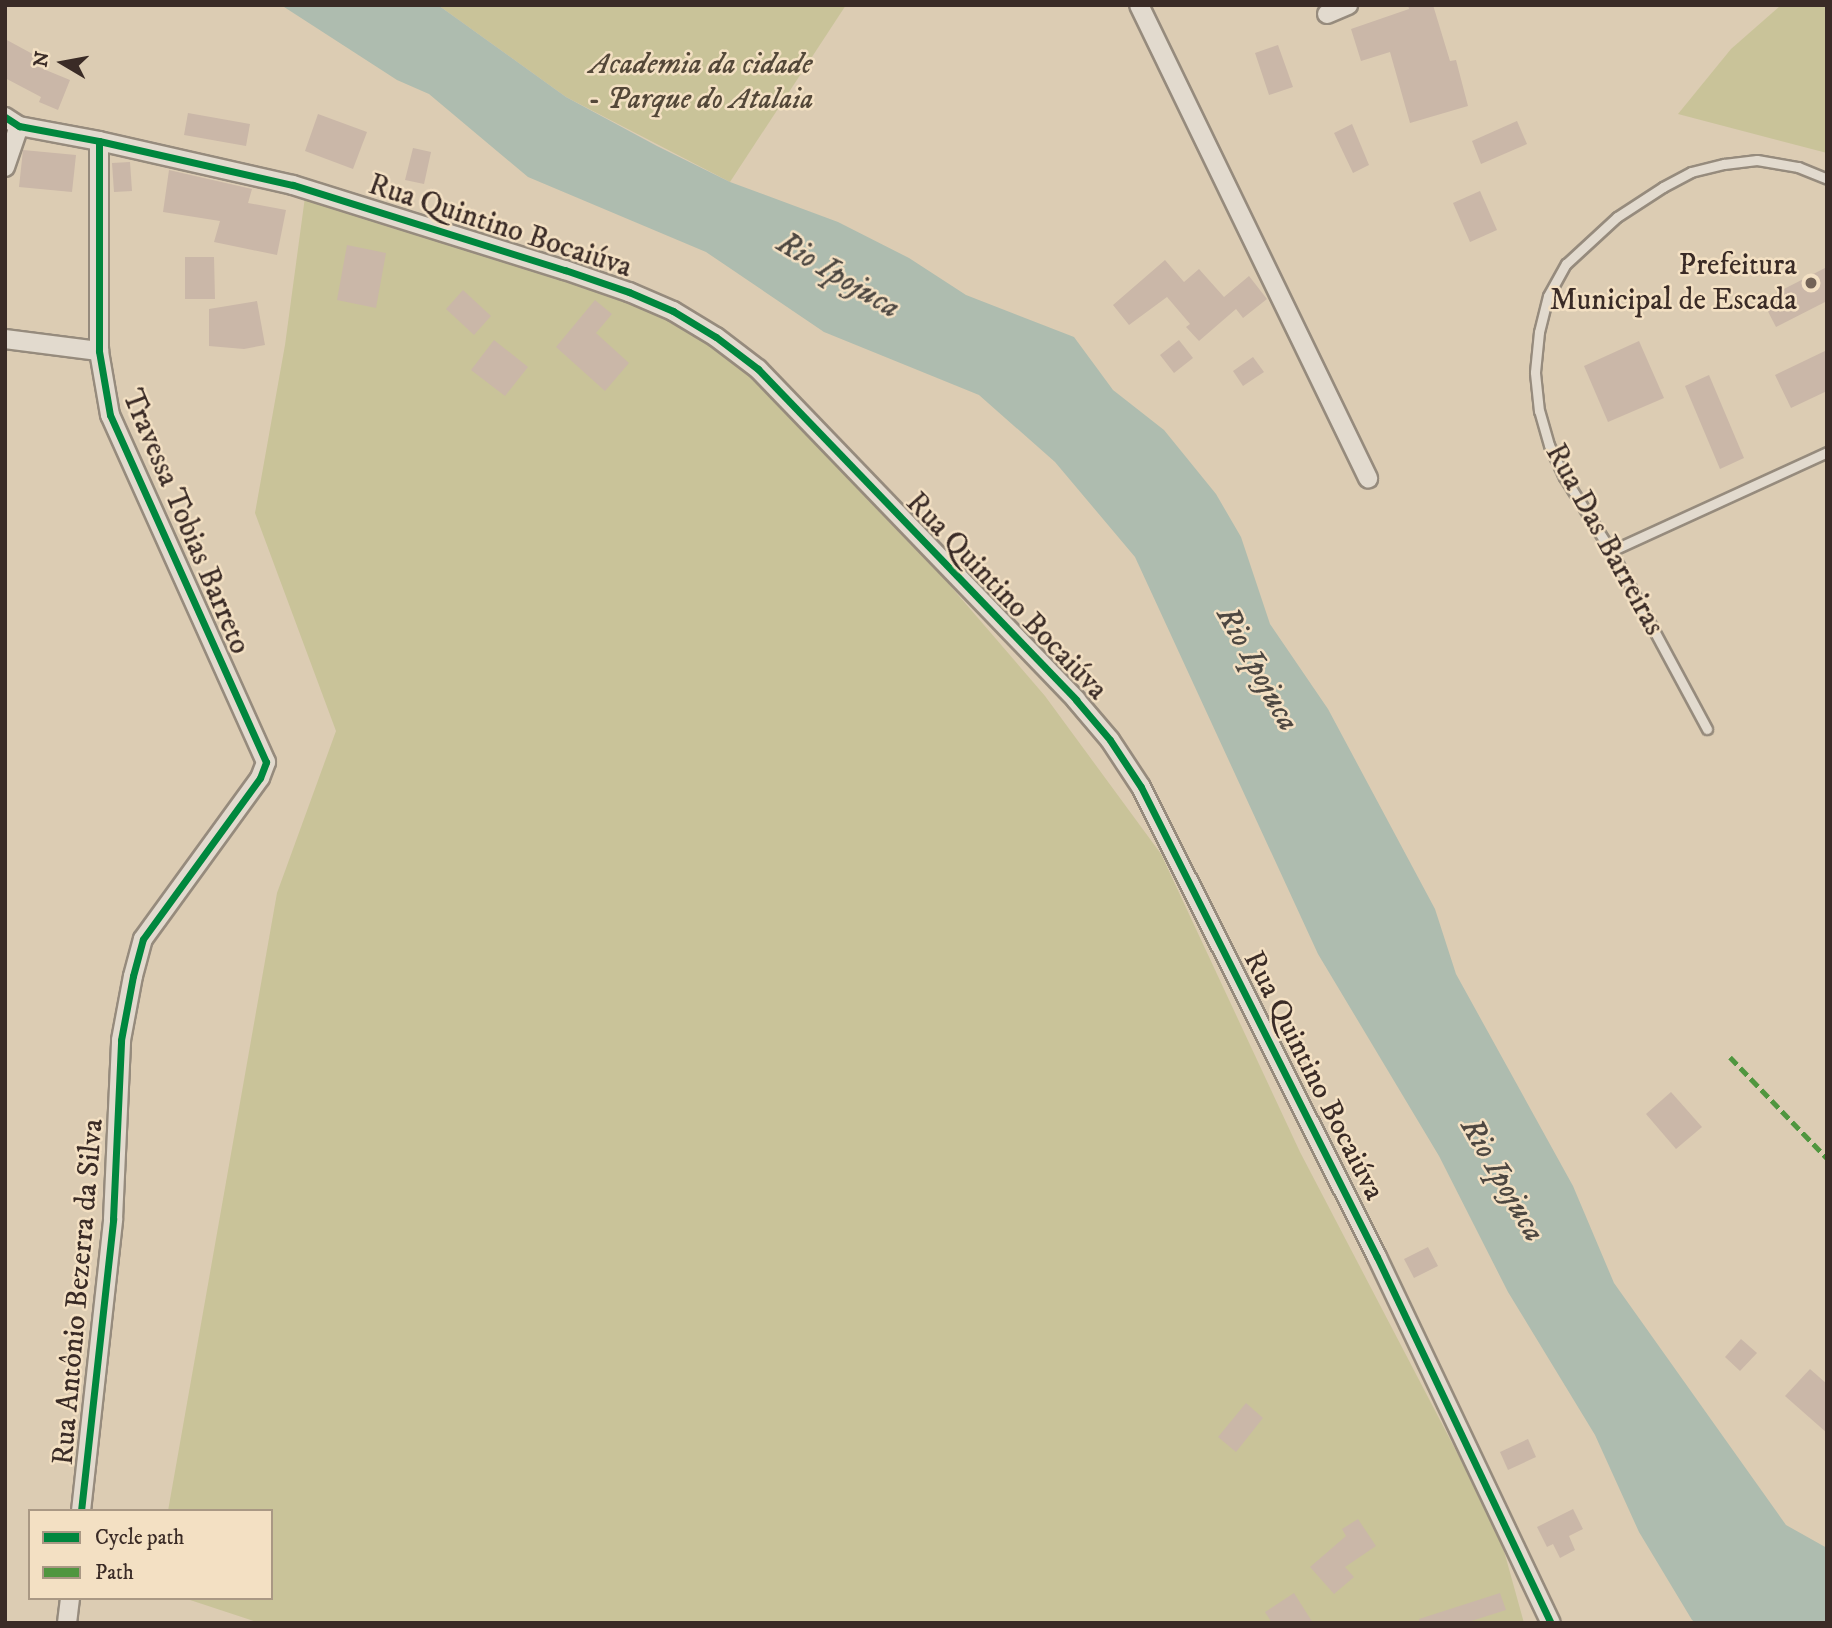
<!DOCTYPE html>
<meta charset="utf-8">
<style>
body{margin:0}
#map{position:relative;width:1832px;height:1628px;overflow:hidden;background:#dcccb3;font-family:"IM FELL DW Pica",serif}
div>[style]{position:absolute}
.green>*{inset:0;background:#c9c399}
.water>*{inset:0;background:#aebcaf}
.building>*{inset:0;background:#cab7a8}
.roads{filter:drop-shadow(2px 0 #968b7d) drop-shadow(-2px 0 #968b7d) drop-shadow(0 2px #968b7d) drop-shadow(0 -2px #968b7d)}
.service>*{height:9px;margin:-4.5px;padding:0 4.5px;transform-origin:4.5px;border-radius:4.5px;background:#e2dace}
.minor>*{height:18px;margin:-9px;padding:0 9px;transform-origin:9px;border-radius:9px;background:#e2dace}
.quiet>*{height:5px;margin-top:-2.5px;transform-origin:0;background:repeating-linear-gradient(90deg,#50963f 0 10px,transparent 0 15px)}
.cycleway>*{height:7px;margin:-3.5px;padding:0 3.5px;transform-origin:3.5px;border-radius:3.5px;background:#00873e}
.dots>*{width:19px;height:19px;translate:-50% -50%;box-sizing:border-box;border:4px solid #f3e0c3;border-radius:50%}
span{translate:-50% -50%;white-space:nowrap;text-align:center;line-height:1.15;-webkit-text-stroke:5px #f3e0c3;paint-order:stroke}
.park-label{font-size:30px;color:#544839;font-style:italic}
.street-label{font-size:30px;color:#3a2b26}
.poi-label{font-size:30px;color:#3a2b26}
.right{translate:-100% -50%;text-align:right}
.water-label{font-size:32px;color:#4d4741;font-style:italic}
.frame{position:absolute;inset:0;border:7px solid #3a2b26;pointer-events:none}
.legend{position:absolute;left:28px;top:1509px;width:245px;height:91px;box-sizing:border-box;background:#f3e0c3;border:2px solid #a99884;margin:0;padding:9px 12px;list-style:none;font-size:21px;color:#3a2b26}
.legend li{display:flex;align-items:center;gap:14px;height:35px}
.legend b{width:35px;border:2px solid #a99884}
.north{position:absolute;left:28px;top:28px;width:70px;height:70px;-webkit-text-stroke:5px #f3e0c3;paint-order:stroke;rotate:280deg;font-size:19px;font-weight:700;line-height:28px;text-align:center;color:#3a2b26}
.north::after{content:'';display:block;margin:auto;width:24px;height:32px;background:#3a2b26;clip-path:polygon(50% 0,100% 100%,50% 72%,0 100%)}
</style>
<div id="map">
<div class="green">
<div style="clip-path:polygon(438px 5px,846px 5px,730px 182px,566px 97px)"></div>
<div style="clip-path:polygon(1781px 5px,1827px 5px,1827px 153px,1678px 114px,1731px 49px)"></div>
<div style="clip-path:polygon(305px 197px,642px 302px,769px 375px,1045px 696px,1161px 854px,1300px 1152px,1499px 1533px,1524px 1623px,260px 1623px,184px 1598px,271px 1598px,271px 1511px,168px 1511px,277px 893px,336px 731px,255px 513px,285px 345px)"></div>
</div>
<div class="water">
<div style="clip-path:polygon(281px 5px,438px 5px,566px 97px,657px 146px,730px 182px,838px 222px,909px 258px,966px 295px,1074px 337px,1113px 390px,1164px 430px,1216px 494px,1241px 537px,1270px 624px,1328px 709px,1435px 909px,1456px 974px,1573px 1186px,1614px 1283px,1786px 1525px,1827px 1548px,1827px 1623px,1696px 1623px,1692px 1620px,1639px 1532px,1595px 1435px,1508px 1292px,1439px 1156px,1318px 954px,1135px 557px,1055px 462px,979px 395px,824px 332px,706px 252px,528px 177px,429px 94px,397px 80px)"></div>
</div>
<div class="building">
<div style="clip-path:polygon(1408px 5px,1433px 5px,1450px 61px,1456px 60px,1468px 106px,1410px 123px,1390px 52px,1361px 61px,1351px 29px,1409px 9px)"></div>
<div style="clip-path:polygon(5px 39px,40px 58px,36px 66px,70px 80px,58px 110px,39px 102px,41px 97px,5px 78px)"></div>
<div style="clip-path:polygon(1278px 45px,1293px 87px,1269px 95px,1255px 53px)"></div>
<div style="clip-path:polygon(188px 113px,250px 124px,246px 146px,184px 135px)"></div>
<div style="clip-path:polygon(318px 114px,367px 132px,353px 169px,305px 151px)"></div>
<div style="clip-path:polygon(1517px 121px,1527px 144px,1481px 164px,1472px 141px)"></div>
<div style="clip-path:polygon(1352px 124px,1369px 165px,1353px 173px,1334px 133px)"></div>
<div style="clip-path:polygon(413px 148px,431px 152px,424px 184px,405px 180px)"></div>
<div style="clip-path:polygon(23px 150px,76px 155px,72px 192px,19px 187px)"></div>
<div style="clip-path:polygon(130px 162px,132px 191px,114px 192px,112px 163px)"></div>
<div style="clip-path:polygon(169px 170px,252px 189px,248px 203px,286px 210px,277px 255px,214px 242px,220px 221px,163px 212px)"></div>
<div style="clip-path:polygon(1480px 191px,1497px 230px,1470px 242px,1453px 203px)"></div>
<div style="clip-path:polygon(347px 245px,386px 253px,376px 308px,337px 300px)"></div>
<div style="clip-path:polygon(185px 257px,214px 257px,215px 299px,185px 299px)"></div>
<div style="clip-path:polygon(1165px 260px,1184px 282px,1199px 269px,1224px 297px,1249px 276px,1267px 299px,1243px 318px,1236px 309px,1199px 341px,1186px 327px,1190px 324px,1167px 297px,1129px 325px,1113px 305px)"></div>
<div style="clip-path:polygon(1827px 267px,1827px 301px,1776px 327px,1762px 300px)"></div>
<div style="clip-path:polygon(463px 290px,491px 316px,474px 335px,446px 309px)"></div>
<div style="clip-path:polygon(595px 300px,612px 314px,596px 333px,629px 363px,605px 391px,556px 347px)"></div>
<div style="clip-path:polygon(257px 301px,265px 345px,244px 349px,209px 346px,209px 309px)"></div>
<div style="clip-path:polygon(494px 340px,528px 367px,505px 396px,471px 370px)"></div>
<div style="clip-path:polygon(1179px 340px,1193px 358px,1174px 373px,1160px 355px)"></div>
<div style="clip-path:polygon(1639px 341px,1664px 398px,1608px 422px,1584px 366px)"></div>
<div style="clip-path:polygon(1827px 350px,1827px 391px,1791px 408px,1775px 375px)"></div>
<div style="clip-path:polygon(1253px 357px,1264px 372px,1243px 386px,1233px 371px)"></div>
<div style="clip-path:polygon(1709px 375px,1744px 458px,1720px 469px,1685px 386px)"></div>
<div style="clip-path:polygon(1671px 1092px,1702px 1127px,1676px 1149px,1646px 1114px)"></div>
<div style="clip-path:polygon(1428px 1247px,1438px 1266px,1414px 1278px,1404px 1259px)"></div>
<div style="clip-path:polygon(1741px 1339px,1757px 1353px,1740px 1371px,1725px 1357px)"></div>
<div style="clip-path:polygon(1810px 1369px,1827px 1384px,1827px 1433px,1785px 1396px)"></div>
<div style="clip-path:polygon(1246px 1403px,1263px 1418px,1236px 1452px,1218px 1437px)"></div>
<div style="clip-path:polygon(1528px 1439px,1536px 1457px,1508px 1470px,1500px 1452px)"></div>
<div style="clip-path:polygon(1573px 1509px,1583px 1529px,1569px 1536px,1575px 1550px,1560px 1558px,1553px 1544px,1547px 1547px,1537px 1527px)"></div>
<div style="clip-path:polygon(1358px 1519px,1376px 1546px,1345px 1567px,1354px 1577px,1334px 1594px,1310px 1567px,1346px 1536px,1342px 1529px)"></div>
<div style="clip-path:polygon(1294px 1593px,1313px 1623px,1272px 1623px,1265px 1612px)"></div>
<div style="clip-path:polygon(1500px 1593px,1506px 1610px,1465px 1623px,1419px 1623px,1419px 1619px)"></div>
</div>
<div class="roads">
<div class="service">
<div style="left:1611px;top:551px;width:238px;rotate:-24.6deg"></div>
<div style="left:1707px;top:729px;width:202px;rotate:-118.3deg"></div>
<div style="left:1611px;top:551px;width:88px;rotate:-122.4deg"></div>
<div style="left:1564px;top:477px;width:35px;rotate:-115deg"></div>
<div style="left:1549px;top:445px;width:35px;rotate:-106deg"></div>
<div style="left:1539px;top:411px;width:39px;rotate:-96deg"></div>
<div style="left:1535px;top:372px;width:40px;rotate:-84.3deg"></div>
<div style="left:1539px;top:332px;width:37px;rotate:-76deg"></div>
<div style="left:1548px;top:296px;width:37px;rotate:-61deg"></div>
<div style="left:1566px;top:264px;width:69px;rotate:-42.7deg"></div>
<div style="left:1617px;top:217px;width:55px;rotate:-33.1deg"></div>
<div style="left:1663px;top:187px;width:32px;rotate:-28deg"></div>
<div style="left:1691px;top:172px;width:34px;rotate:-14deg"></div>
<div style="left:1724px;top:164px;width:33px;rotate:-7deg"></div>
<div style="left:1757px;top:160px;width:42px;rotate:9.7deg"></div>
<div style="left:1798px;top:167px;width:31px;rotate:22deg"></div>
</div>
<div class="minor">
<div style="left:1139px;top:5px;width:526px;rotate:64.17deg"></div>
<div style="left:1327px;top:14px;width:23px;rotate:-23deg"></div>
<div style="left:5px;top:117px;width:17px;rotate:33deg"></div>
<div style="left:19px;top:126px;width:81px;rotate:10.6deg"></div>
<div style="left:99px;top:141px;width:199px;rotate:12.8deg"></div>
<div style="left:293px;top:185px;width:285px;rotate:17.4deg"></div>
<div style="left:565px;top:270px;width:68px;rotate:19deg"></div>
<div style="left:629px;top:292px;width:48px;rotate:23.4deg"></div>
<div style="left:673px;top:311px;width:50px;rotate:31.2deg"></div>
<div style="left:716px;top:337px;width:53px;rotate:37.3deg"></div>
<div style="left:758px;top:369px;width:459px;rotate:46.1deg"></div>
<div style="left:1076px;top:700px;width:52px;rotate:49.6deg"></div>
<div style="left:1110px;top:740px;width:56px;rotate:56.6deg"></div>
<div style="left:1141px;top:787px;width:526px;rotate:63.34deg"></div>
<div style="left:1377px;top:1257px;width:405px;rotate:64.6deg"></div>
<div style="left:5px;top:167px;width:43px;rotate:-71.1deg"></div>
<div style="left:5px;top:339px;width:95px;rotate:7.3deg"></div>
<div style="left:81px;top:1511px;width:294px;rotate:-83.7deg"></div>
<div style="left:113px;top:1219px;width:179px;rotate:-87.4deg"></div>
<div style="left:121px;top:1040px;width:65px;rotate:-79.4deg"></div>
<div style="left:133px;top:976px;width:38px;rotate:-75deg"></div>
<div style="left:143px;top:939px;width:199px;rotate:-54deg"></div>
<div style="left:260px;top:778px;width:17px;rotate:-69deg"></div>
<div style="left:266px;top:762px;width:380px;rotate:-114.2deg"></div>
<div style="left:110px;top:415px;width:65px;rotate:-99.8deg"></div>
<div style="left:99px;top:351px;width:210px;rotate:-90deg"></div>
<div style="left:67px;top:1623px;width:25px;rotate:-83deg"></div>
</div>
</div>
<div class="quiet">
<div style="left:1730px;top:1057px;width:140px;rotate:46.2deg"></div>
</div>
<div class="cycleway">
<div style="left:5px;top:117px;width:17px;rotate:33deg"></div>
<div style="left:19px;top:126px;width:81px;rotate:10.6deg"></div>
<div style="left:99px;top:141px;width:199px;rotate:12.8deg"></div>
<div style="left:293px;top:185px;width:285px;rotate:17.4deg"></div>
<div style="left:565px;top:270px;width:68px;rotate:19deg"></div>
<div style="left:629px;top:292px;width:48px;rotate:23.4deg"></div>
<div style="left:673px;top:311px;width:50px;rotate:31.2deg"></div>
<div style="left:716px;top:337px;width:53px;rotate:37.3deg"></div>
<div style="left:758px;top:369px;width:459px;rotate:46.1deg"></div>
<div style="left:1076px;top:700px;width:52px;rotate:49.6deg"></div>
<div style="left:1110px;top:740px;width:56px;rotate:56.6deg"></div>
<div style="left:1141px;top:787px;width:526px;rotate:63.34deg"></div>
<div style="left:1377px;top:1257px;width:405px;rotate:64.6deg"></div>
<div style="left:81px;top:1511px;width:294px;rotate:-83.7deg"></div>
<div style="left:113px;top:1219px;width:179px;rotate:-87.4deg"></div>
<div style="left:121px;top:1040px;width:65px;rotate:-79.4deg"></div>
<div style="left:133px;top:976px;width:38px;rotate:-75deg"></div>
<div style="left:143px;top:939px;width:199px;rotate:-54deg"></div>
<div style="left:260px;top:778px;width:17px;rotate:-69deg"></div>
<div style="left:266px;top:762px;width:380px;rotate:-114.2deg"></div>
<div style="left:110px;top:415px;width:65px;rotate:-99.8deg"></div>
<div style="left:99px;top:351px;width:210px;rotate:-90deg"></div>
</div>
<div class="dots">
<div style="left:1811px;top:283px;background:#736357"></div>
</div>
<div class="park-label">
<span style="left:701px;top:82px">Academia da cidade<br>- Parque do Atalaia</span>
</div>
<div class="street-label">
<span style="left:500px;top:227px;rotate:18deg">Rua Quintino Bocaiúva</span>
<span style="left:185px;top:522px;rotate:67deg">Travessa Tobias Barreto</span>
<span style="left:1604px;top:540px;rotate:61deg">Rua Das Barreiras</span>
<span style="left:1006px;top:597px;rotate:46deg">Rua Quintino Bocaiúva</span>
<span style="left:1313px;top:1076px;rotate:63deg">Rua Quintino Bocaiúva</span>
<span style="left:79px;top:1292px;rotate:-85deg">Rua Antônio Bezerra da Silva</span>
</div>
<div class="poi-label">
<span class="right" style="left:1797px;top:283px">Prefeitura<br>Municipal de Escada</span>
</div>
<div class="water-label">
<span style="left:838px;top:276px;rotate:31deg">Rio Ipojuca</span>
<span style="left:1257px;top:669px;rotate:61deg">Rio Ipojuca</span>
<span style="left:1502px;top:1180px;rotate:60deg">Rio Ipojuca</span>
</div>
<div class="frame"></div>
<ul class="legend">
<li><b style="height:9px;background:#00873e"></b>Cycle path</li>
<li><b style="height:9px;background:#50963f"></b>Path</li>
</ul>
<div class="north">N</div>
</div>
